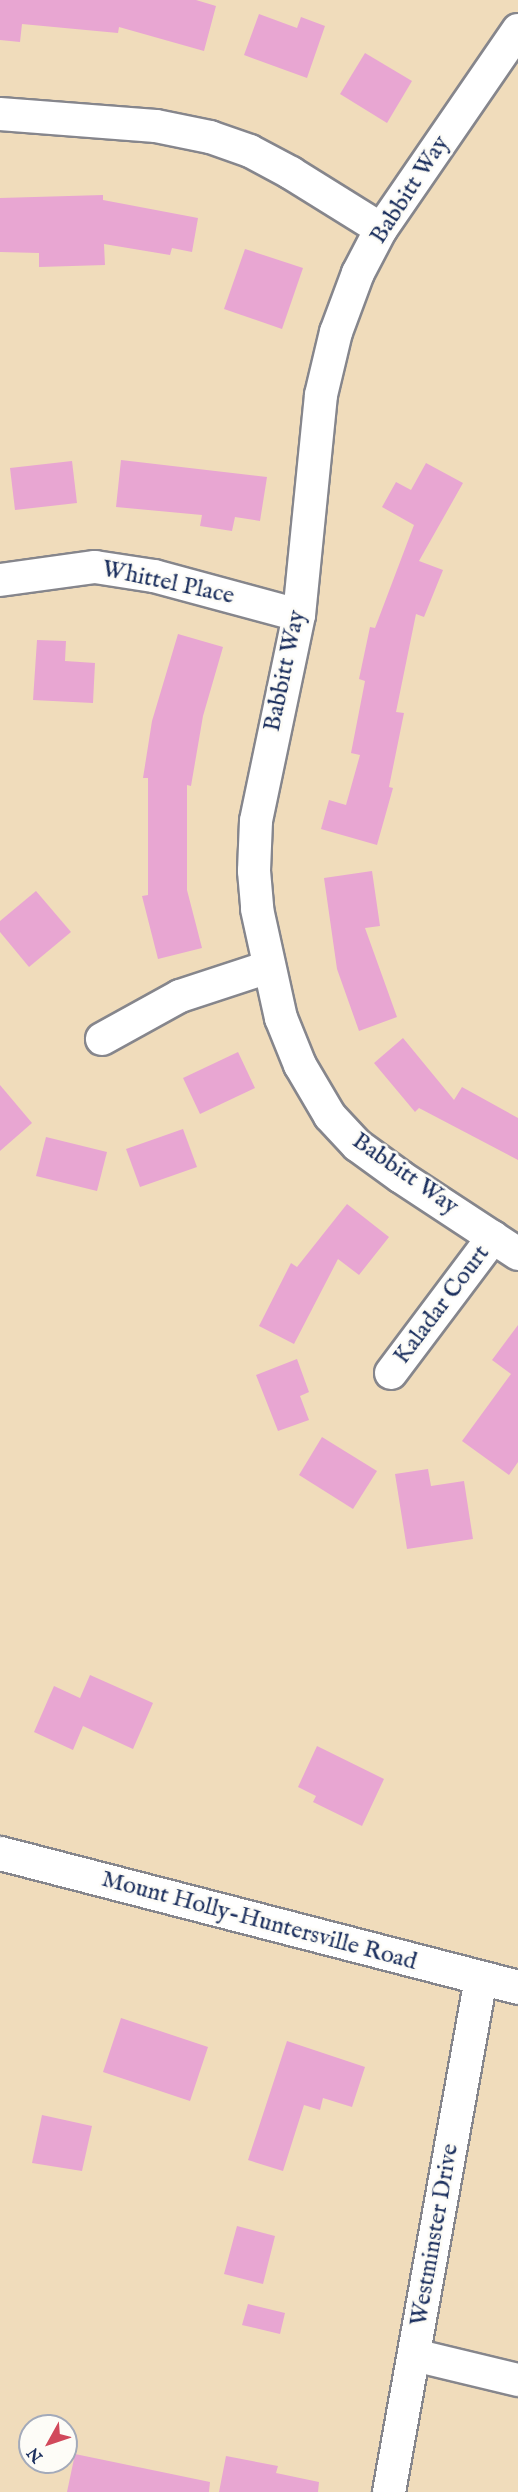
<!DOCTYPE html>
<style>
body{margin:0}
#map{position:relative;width:518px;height:2492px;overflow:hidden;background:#f0dcbb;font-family:"IM FELL English",serif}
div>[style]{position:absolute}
.building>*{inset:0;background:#e8a6d2}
.roads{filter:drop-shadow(2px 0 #86868c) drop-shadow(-2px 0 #86868c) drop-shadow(0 2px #86868c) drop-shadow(0 -2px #86868c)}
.street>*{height:32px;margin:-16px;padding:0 16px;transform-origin:16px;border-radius:16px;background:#fff}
.secondary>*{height:33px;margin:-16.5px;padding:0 16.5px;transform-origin:16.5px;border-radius:16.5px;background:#fff}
span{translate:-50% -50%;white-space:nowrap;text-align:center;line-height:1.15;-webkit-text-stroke:5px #fdfcf7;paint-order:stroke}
.street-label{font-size:24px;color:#1b2f5e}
.north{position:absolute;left:18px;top:2414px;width:60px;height:60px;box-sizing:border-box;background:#fdfcf7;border:2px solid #a3aaba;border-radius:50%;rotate:230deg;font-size:16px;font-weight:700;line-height:24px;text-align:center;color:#1b2f5e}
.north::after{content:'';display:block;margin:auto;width:21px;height:27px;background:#d1495b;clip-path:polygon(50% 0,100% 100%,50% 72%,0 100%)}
</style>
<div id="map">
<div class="building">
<div style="clip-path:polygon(0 0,196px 0,216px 6px,204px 51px,119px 27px,118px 33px,22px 24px,20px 42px,0 40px)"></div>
<div style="clip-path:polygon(259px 14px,297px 28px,301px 17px,325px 26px,307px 78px,244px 55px)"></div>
<div style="clip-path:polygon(365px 53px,412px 81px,387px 123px,340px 94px)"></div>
<div style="clip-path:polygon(103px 195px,103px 200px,198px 218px,192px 252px,172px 248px,170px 255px,104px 244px,105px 265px,39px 267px,39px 253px,0 252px,0 198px)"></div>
<div style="clip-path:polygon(245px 249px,303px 268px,282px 329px,224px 309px)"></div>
<div style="clip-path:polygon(121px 460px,267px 477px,260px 521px,235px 517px,232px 531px,200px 526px,202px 515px,116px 507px)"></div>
<div style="clip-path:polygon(72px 461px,77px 503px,15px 510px,10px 468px)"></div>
<div style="clip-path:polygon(426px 463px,463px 483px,419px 561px,443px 570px,424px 617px,416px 614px,396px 712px,404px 713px,389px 787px,393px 788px,377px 845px,321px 829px,329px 800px,346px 805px,360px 755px,351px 753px,365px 681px,359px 679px,370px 627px,375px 628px,414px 525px,382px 507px,396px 482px,411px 490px)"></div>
<div style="clip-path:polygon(178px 634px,223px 647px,203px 716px,191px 786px,187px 785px,187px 890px,202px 948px,158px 959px,142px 896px,148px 895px,148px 778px,143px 778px,152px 721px)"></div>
<div style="clip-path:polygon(37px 640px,66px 641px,65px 661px,95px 663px,93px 703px,33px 700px)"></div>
<div style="clip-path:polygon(372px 871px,380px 926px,365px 928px,397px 1017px,359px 1031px,337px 969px,324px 878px)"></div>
<div style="clip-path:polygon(36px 891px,71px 932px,29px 967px,0 932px,0 921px)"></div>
<div style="clip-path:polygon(403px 1038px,454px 1100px,462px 1087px,518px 1118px,518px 1160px,419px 1108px,415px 1112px,374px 1063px)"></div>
<div style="clip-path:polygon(238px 1052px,255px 1088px,200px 1114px,183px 1078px)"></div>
<div style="clip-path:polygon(0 1085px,32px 1123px,0 1151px)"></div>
<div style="clip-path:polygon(183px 1129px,197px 1167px,140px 1187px,126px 1149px)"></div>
<div style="clip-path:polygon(46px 1137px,107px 1152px,97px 1191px,36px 1176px)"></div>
<div style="clip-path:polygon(347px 1204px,389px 1237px,359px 1275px,338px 1259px,294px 1344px,259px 1326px,291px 1263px,297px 1267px)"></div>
<div style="clip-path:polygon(518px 1325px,518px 1462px,509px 1475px,462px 1441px,511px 1374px,492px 1360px)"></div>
<div style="clip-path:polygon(297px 1359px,309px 1392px,300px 1396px,309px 1420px,278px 1431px,256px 1375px)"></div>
<div style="clip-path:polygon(322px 1437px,377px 1471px,353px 1509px,299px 1475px)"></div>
<div style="clip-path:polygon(428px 1469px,431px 1486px,464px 1481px,473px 1539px,407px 1549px,395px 1474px)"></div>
<div style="clip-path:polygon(90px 1675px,153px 1703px,133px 1749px,83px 1726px,73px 1750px,34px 1732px,54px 1686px,80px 1698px)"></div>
<div style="clip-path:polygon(317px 1746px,384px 1779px,362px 1826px,313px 1802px,316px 1796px,298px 1787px)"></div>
<div style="clip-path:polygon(121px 2018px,208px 2047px,190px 2101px,103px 2072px)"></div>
<div style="clip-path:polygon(287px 2041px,365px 2067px,352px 2107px,323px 2098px,320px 2110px,304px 2105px,283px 2171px,248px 2160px)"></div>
<div style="clip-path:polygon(42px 2115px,92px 2126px,82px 2171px,32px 2163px)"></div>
<div style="clip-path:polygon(237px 2226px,275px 2236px,263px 2284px,224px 2274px)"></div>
<div style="clip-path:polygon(248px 2304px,285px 2313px,280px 2334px,242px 2325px)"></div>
<div style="clip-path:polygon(75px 2454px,210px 2482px,209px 2492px,67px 2492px)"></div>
<div style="clip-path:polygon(226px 2456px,278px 2466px,276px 2473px,319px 2482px,318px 2492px,219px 2492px)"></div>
</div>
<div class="roads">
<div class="street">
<div style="left:518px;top:30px;width:242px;rotate:124.5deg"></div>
<div style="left:381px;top:229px;width:50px;rotate:117.6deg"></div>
<div style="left:358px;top:273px;width:63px;rotate:110.4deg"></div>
<div style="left:336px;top:332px;width:65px;rotate:103.4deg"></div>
<div style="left:321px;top:395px;width:221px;rotate:95.7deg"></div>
<div style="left:299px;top:615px;width:210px;rotate:101.8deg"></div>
<div style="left:256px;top:821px;width:50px;rotate:92.3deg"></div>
<div style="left:254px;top:871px;width:38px;rotate:85deg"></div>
<div style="left:257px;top:909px;width:112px;rotate:77.6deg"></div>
<div style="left:281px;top:1018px;width:51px;rotate:68deg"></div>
<div style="left:300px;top:1065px;width:59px;rotate:59.5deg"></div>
<div style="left:330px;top:1116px;width:40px;rotate:47deg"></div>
<div style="left:357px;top:1145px;width:54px;rotate:36deg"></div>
<div style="left:401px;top:1177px;width:140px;rotate:33.3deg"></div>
<div style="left:0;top:114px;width:156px;rotate:4.4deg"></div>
<div style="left:156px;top:126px;width:55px;rotate:11.5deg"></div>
<div style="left:210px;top:137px;width:42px;rotate:19.3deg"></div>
<div style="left:250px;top:151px;width:47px;rotate:28.2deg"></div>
<div style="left:291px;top:173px;width:106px;rotate:31.9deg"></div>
<div style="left:0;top:580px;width:96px;rotate:-7.8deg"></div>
<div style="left:95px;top:567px;width:60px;rotate:8.7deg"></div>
<div style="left:154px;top:576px;width:150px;rotate:15.1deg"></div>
<div style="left:102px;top:1039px;width:89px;rotate:-28.9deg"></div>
<div style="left:180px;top:996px;width:93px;rotate:-18.2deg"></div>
<div style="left:391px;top:1373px;width:170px;rotate:-53.1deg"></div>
<div style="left:414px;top:2355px;width:107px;rotate:13.5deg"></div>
<div style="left:389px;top:2492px;width:522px;rotate:-79.85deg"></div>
</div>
<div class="secondary">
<div style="left:0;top:1853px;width:535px;rotate:14.5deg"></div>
</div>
</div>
<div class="street-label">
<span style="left:410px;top:190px;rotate:-57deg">Babbitt Way</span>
<span style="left:168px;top:583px;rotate:12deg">Whittel Place</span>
<span style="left:285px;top:671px;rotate:-78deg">Babbitt Way</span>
<span style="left:405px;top:1174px;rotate:35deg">Babbitt Way</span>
<span style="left:442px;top:1305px;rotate:-53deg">Kaladar Court</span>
<span style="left:259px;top:1921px;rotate:15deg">Mount Holly-Huntersville Road</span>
<span style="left:435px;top:2235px;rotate:-80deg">Westminster Drive</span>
</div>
<div class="north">N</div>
</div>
